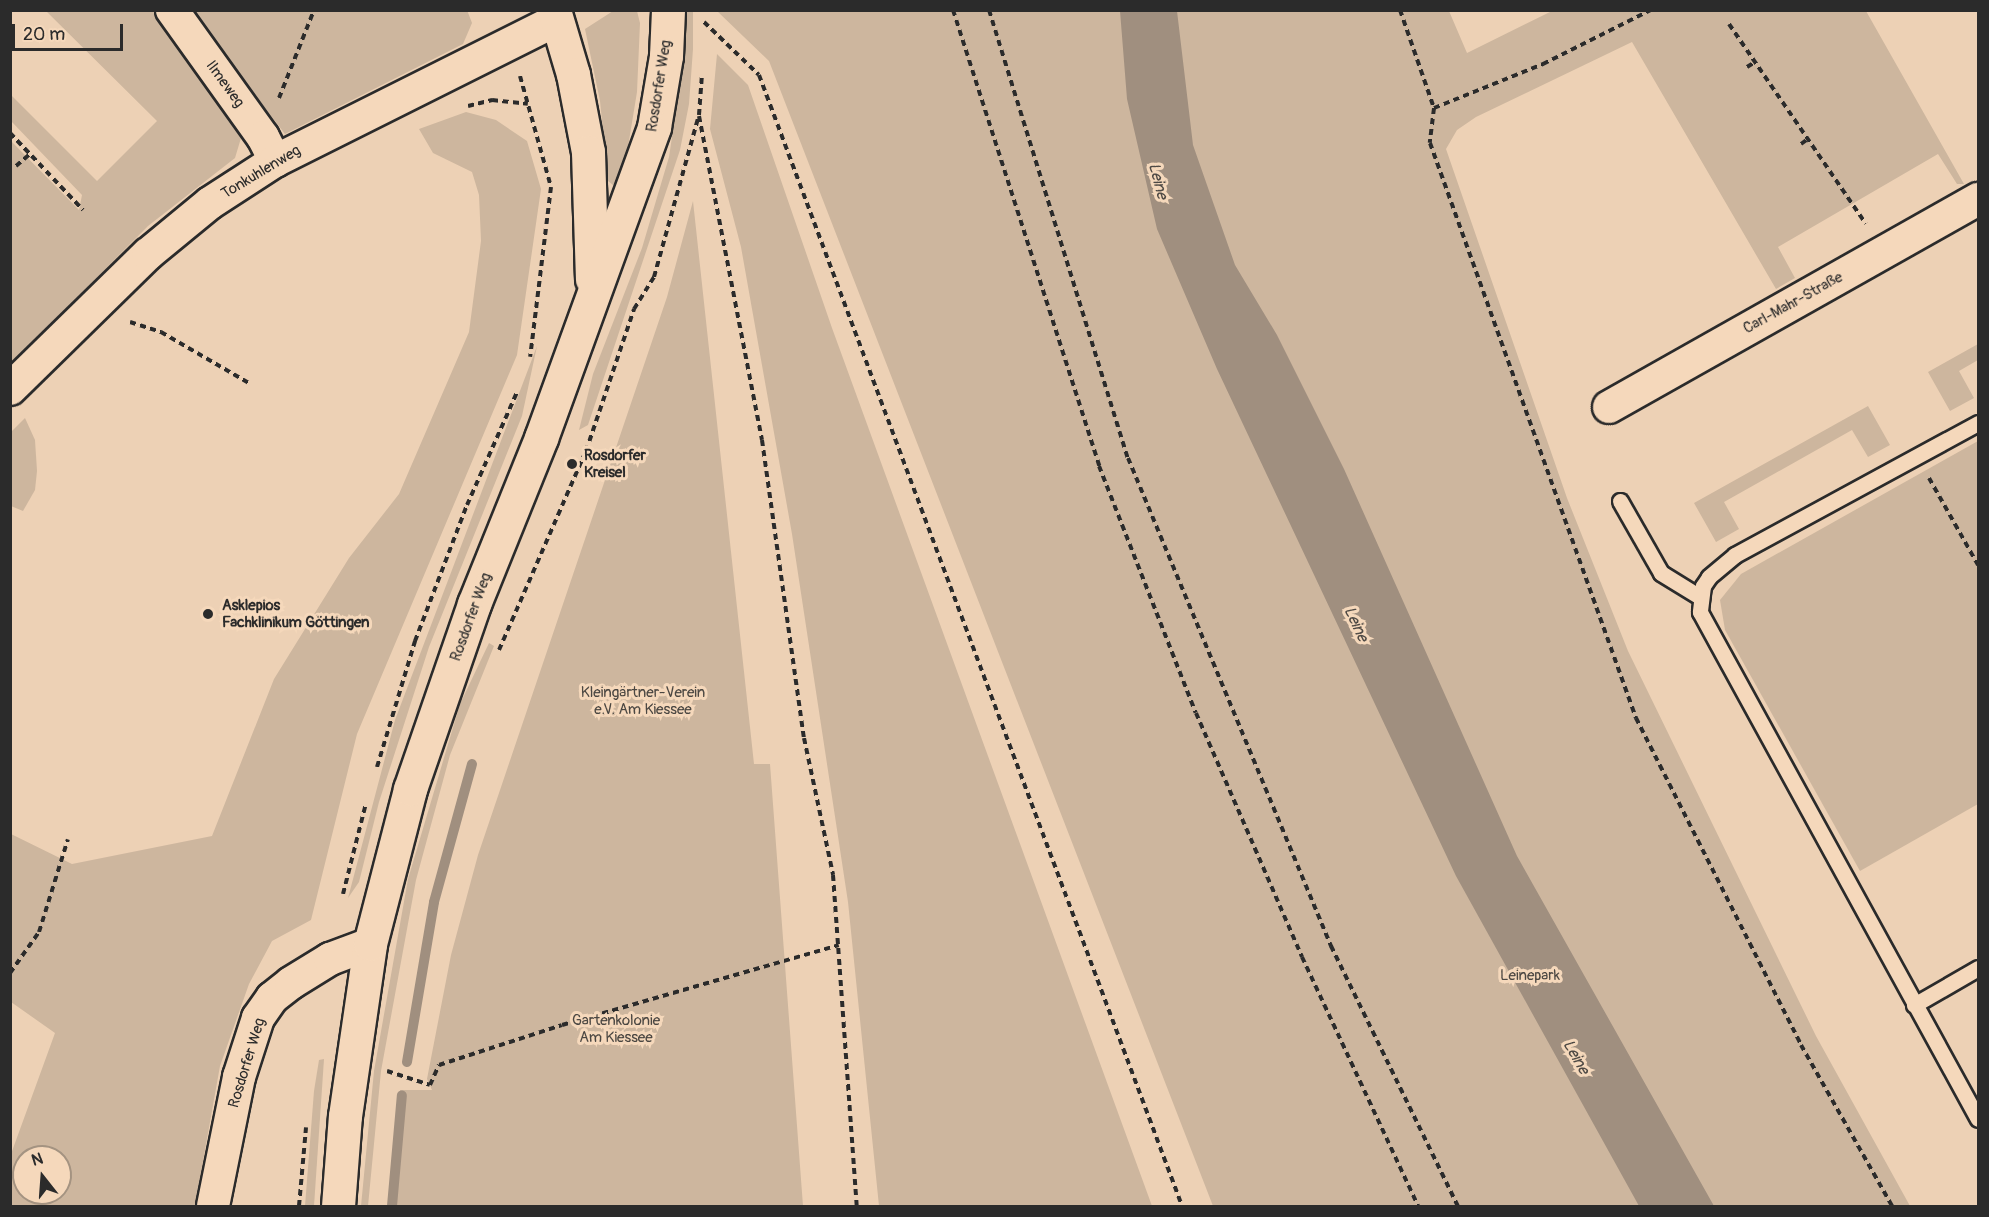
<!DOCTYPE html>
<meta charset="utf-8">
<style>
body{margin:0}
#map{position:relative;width:1989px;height:1217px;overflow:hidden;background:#edd1b5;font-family:Pangolin,sans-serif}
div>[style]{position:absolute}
.green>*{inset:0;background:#cdb69e}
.water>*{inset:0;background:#a08f7f}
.stream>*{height:10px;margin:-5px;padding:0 5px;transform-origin:5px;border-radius:5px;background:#a08f7f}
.path>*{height:4px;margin-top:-2px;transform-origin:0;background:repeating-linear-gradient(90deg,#2b2b2b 0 6px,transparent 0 10.5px)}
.roads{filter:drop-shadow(2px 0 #2b2b2b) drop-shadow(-2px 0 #2b2b2b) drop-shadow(0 2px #2b2b2b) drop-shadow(0 -2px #2b2b2b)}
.service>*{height:15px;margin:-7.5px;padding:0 7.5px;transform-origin:7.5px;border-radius:7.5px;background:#f5d8bb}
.minor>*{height:32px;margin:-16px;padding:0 16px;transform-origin:16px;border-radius:16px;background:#f5d8bb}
.secondary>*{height:33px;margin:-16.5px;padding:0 16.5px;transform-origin:16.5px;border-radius:16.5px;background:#f5d8bb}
.dots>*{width:16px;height:16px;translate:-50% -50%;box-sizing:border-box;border:3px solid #f5d8bb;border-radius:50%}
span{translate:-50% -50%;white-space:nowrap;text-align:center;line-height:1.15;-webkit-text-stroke:6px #f5d8bb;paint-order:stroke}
.street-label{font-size:15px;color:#2b2b2b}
.poi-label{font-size:15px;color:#2b2b2b;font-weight:700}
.left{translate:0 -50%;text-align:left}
.park-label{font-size:15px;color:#4b4742}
.water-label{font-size:16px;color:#4e4944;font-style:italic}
.frame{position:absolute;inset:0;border:12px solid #2b2b2b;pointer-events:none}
.north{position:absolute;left:12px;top:1145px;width:60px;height:60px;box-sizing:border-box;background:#f5d8bb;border:2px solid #a49381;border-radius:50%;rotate:343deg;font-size:16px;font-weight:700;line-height:24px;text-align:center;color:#2b2b2b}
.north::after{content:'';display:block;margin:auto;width:21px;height:27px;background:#2b2b2b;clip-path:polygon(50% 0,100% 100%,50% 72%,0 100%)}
.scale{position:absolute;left:12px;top:24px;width:111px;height:27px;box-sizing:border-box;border:3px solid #2b2b2b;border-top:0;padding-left:8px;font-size:18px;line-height:21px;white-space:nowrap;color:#2b2b2b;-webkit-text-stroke:4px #f5d8bb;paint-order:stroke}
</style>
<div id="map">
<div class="green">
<div style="clip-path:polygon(467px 10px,472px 23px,463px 44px,285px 134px,190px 11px)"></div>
<div style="clip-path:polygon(46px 11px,153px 11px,241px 138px,235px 158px,148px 226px,11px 364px,11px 141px,79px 210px,82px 195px,11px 121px,11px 95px,97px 181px,157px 121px)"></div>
<div style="clip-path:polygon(613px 11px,637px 11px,640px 23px,637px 92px,628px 147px,618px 183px,613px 185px,608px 181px,600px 101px,585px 29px)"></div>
<div style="clip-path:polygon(684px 11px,693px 11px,693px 49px,689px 104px,680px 150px,588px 425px,579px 430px,593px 374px,642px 248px,669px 157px,682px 69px)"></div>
<div style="clip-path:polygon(717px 11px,1449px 11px,1467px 53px,1552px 11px,1866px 11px,1964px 184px,1957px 184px,1938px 154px,1778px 247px,1795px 278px,1776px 289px,1632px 42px,1476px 117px,1457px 130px,1446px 149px,1567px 498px,1628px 651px,1816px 1036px,1910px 1206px,1213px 1206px,769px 61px)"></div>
<div style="clip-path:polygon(717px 54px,748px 85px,832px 328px,1152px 1206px,879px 1206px,848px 902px,792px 534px,741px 247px,710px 129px)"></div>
<div style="clip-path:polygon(evenodd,466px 112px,496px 120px,527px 141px,541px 189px,517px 355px,357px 734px,311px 920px,272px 941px,249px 984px,220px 1066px,195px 1206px,11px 1206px,11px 1154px,55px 1033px,11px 1002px,11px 834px,72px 864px,212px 836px,274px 679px,349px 558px,399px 494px,469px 332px,481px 241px,479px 195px,472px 172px,433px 153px,419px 129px,466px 112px,24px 1157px,60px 1157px,60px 1193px,24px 1193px,24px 1157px)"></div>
<div style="clip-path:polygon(693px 201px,754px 764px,770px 764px,803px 1206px,388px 1206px,400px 1090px,432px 1090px,427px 1079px,451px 955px,478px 855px,667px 297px)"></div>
<div style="clip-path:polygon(1978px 344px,1978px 360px,1959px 371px,1974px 398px,1950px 411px,1928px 372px)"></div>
<div style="clip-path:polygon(537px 346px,522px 416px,429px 647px,379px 802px,359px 882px,348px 898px,395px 720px)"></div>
<div style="clip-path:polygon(1868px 406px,1890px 445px,1868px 457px,1852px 430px,1724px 502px,1739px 529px,1716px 542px,1694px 503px)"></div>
<div style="clip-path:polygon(25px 418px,35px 440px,37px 471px,35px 490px,23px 511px,11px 506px,10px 433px)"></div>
<div style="clip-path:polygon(1978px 441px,1978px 804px,1860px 871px,1725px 630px,1720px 600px,1741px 574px)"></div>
<div style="clip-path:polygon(489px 643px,494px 646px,450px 755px,416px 880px,381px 1071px,368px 1206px,361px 1206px,374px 1071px,408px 879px,460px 704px)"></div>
<div style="clip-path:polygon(324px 1059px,314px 1206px,305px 1206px,314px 1091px,319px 1060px)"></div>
</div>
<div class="water">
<div style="clip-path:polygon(1120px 11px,1177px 11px,1193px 145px,1235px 265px,1277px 335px,1344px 469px,1517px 856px,1714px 1206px,1639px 1206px,1456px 876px,1217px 369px,1157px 229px,1127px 99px)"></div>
</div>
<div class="stream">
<div style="left:407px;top:1062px;width:162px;rotate:-80.4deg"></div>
<div style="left:434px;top:902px;width:143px;rotate:-74.6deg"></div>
<div style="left:392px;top:1206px;width:111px;rotate:-84.9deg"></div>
</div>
<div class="path">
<div style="left:953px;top:10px;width:479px;rotate:72.2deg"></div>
<div style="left:1099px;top:466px;width:265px;rotate:68.6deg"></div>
<div style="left:1196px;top:713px;width:266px;rotate:66.5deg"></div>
<div style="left:1302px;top:957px;width:275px;rotate:65deg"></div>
<div style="left:989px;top:10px;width:469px;rotate:72.8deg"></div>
<div style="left:1128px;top:458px;width:529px;rotate:67.41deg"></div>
<div style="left:1331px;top:946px;width:289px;rotate:64deg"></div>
<div style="left:1400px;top:10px;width:104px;rotate:70.9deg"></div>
<div style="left:1434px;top:108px;width:35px;rotate:97deg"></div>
<div style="left:1430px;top:143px;width:611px;rotate:70.29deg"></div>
<div style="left:1636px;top:718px;width:366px;rotate:63.2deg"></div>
<div style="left:1801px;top:1045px;width:185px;rotate:60.5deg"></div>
<div style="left:704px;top:22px;width:76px;rotate:43.9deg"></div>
<div style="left:759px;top:75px;width:1208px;rotate:69.49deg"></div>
<div style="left:1729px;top:24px;width:242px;rotate:55.6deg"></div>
<div style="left:1747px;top:67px;width:9px;rotate:-32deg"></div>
<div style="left:520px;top:76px;width:115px;rotate:74.4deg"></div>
<div style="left:551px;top:187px;width:171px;rotate:97deg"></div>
<div style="left:279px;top:98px;width:95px;rotate:-68.3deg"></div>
<div style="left:468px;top:106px;width:25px;rotate:-14deg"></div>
<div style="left:492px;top:100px;width:36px;rotate:6deg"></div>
<div style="left:1434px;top:108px;width:118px;rotate:-22deg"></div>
<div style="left:1543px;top:64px;width:121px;rotate:-26.6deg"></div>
<div style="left:699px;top:116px;width:330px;rotate:79deg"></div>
<div style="left:762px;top:440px;width:301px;rotate:82deg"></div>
<div style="left:804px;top:738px;width:140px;rotate:78deg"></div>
<div style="left:833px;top:875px;width:332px;rotate:85.9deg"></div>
<div style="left:10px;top:133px;width:106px;rotate:46.5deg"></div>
<div style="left:1801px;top:144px;width:9px;rotate:-36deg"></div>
<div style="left:16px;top:166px;width:18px;rotate:-41deg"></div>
<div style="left:130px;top:322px;width:33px;rotate:18deg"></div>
<div style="left:161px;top:332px;width:102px;rotate:30.1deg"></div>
<div style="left:1929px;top:478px;width:100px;rotate:60.6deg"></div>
<div style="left:499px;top:650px;width:217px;rotate:-66.4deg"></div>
<div style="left:586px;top:451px;width:150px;rotate:-71.3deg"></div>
<div style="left:634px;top:309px;width:38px;rotate:-58deg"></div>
<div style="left:654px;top:277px;width:168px;rotate:-74.5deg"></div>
<div style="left:699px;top:115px;width:41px;rotate:-85.8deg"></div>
<div style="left:377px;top:767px;width:132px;rotate:-73.2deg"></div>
<div style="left:415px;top:641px;width:146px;rotate:-69.1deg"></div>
<div style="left:467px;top:505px;width:124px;rotate:-66.1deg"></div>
<div style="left:343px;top:894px;width:94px;rotate:-75.8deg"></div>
<div style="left:10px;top:973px;width:50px;rotate:-54.7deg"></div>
<div style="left:39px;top:932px;width:97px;rotate:-72.7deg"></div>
<div style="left:387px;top:1071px;width:45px;rotate:18deg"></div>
<div style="left:430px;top:1085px;width:22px;rotate:-66deg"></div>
<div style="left:439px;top:1065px;width:129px;rotate:-18deg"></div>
<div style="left:562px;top:1025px;width:288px;rotate:-16.1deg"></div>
<div style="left:299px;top:1206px;width:79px;rotate:-84.9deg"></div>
</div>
<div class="roads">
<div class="service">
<div style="left:1978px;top:423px;width:277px;rotate:151.5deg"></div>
<div style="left:1735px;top:555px;width:34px;rotate:140deg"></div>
<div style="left:1709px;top:577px;width:11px;rotate:124deg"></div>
<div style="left:1703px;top:586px;width:26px;rotate:97deg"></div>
<div style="left:1700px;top:612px;width:578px;rotate:61.26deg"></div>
<div style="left:1620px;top:501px;width:83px;rotate:60.3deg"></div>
<div style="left:1661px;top:573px;width:46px;rotate:31.6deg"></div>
<div style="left:1914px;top:1005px;width:74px;rotate:-30deg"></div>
</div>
<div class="minor">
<div style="left:172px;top:10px;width:156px;rotate:54.4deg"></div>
<div style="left:263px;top:137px;width:27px;rotate:63deg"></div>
<div style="left:10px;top:389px;width:193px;rotate:-44.4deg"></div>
<div style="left:148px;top:254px;width:80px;rotate:-39.4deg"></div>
<div style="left:210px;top:203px;width:77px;rotate:-32.9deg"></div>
<div style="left:275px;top:161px;width:315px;rotate:-26.6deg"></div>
<div style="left:1609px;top:407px;width:424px;rotate:-29.4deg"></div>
<div style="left:213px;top:1206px;width:132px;rotate:-78.6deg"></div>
<div style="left:239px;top:1077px;width:62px;rotate:-72.1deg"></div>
<div style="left:258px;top:1018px;width:24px;rotate:-55deg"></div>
<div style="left:272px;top:998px;width:24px;rotate:-38deg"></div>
<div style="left:291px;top:983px;width:46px;rotate:-31.6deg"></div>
<div style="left:330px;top:959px;width:43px;rotate:-20.6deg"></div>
</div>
<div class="secondary">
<div style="left:554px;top:10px;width:67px;rotate:73.5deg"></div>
<div style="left:573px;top:74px;width:79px;rotate:79.1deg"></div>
<div style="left:588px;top:152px;width:127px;rotate:88.2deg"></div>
<div style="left:338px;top:1206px;width:90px;rotate:-85.6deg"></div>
<div style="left:345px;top:1116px;width:174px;rotate:-81.7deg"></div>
<div style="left:370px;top:944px;width:160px;rotate:-75.5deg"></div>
<div style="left:410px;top:789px;width:196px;rotate:-70.9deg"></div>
<div style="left:474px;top:604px;width:179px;rotate:-68deg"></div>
<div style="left:541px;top:438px;width:331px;rotate:-70deg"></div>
<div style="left:654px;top:127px;width:72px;rotate:-80.4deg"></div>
<div style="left:666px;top:56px;width:46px;rotate:-87.5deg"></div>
</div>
</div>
<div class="dots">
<div style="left:572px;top:464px;background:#2b2b2b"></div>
<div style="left:208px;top:614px;background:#2b2b2b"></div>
</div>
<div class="street-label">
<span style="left:225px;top:84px;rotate:54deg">Ilmeweg</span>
<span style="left:659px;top:86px;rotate:-81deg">Rosdorfer Weg</span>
<span style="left:261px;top:172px;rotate:-31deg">Tonkuhlenweg</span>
<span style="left:1793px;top:303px;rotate:-29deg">Carl-Mahr-Straße</span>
<span style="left:471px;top:617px;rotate:-70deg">Rosdorfer Weg</span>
<span style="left:247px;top:1063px;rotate:-73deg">Rosdorfer Weg</span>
</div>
<div class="poi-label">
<span class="left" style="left:584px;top:464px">Rosdorfer<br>Kreisel</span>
<span class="left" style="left:222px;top:614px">Asklepios<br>Fachklinikum Göttingen</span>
</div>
<div class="park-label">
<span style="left:643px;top:701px">Kleingärtner-Verein<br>e.V. Am Kiessee</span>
<span style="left:1530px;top:976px">Leinepark</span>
<span style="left:616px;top:1029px">Gartenkolonie<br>Am Kiessee</span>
</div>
<div class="water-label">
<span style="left:1158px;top:181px;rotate:75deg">Leine</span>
<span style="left:1356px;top:624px;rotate:65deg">Leine</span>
<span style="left:1576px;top:1057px;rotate:60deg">Leine</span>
</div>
<div class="frame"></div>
<div class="north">N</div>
<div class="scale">20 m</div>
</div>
